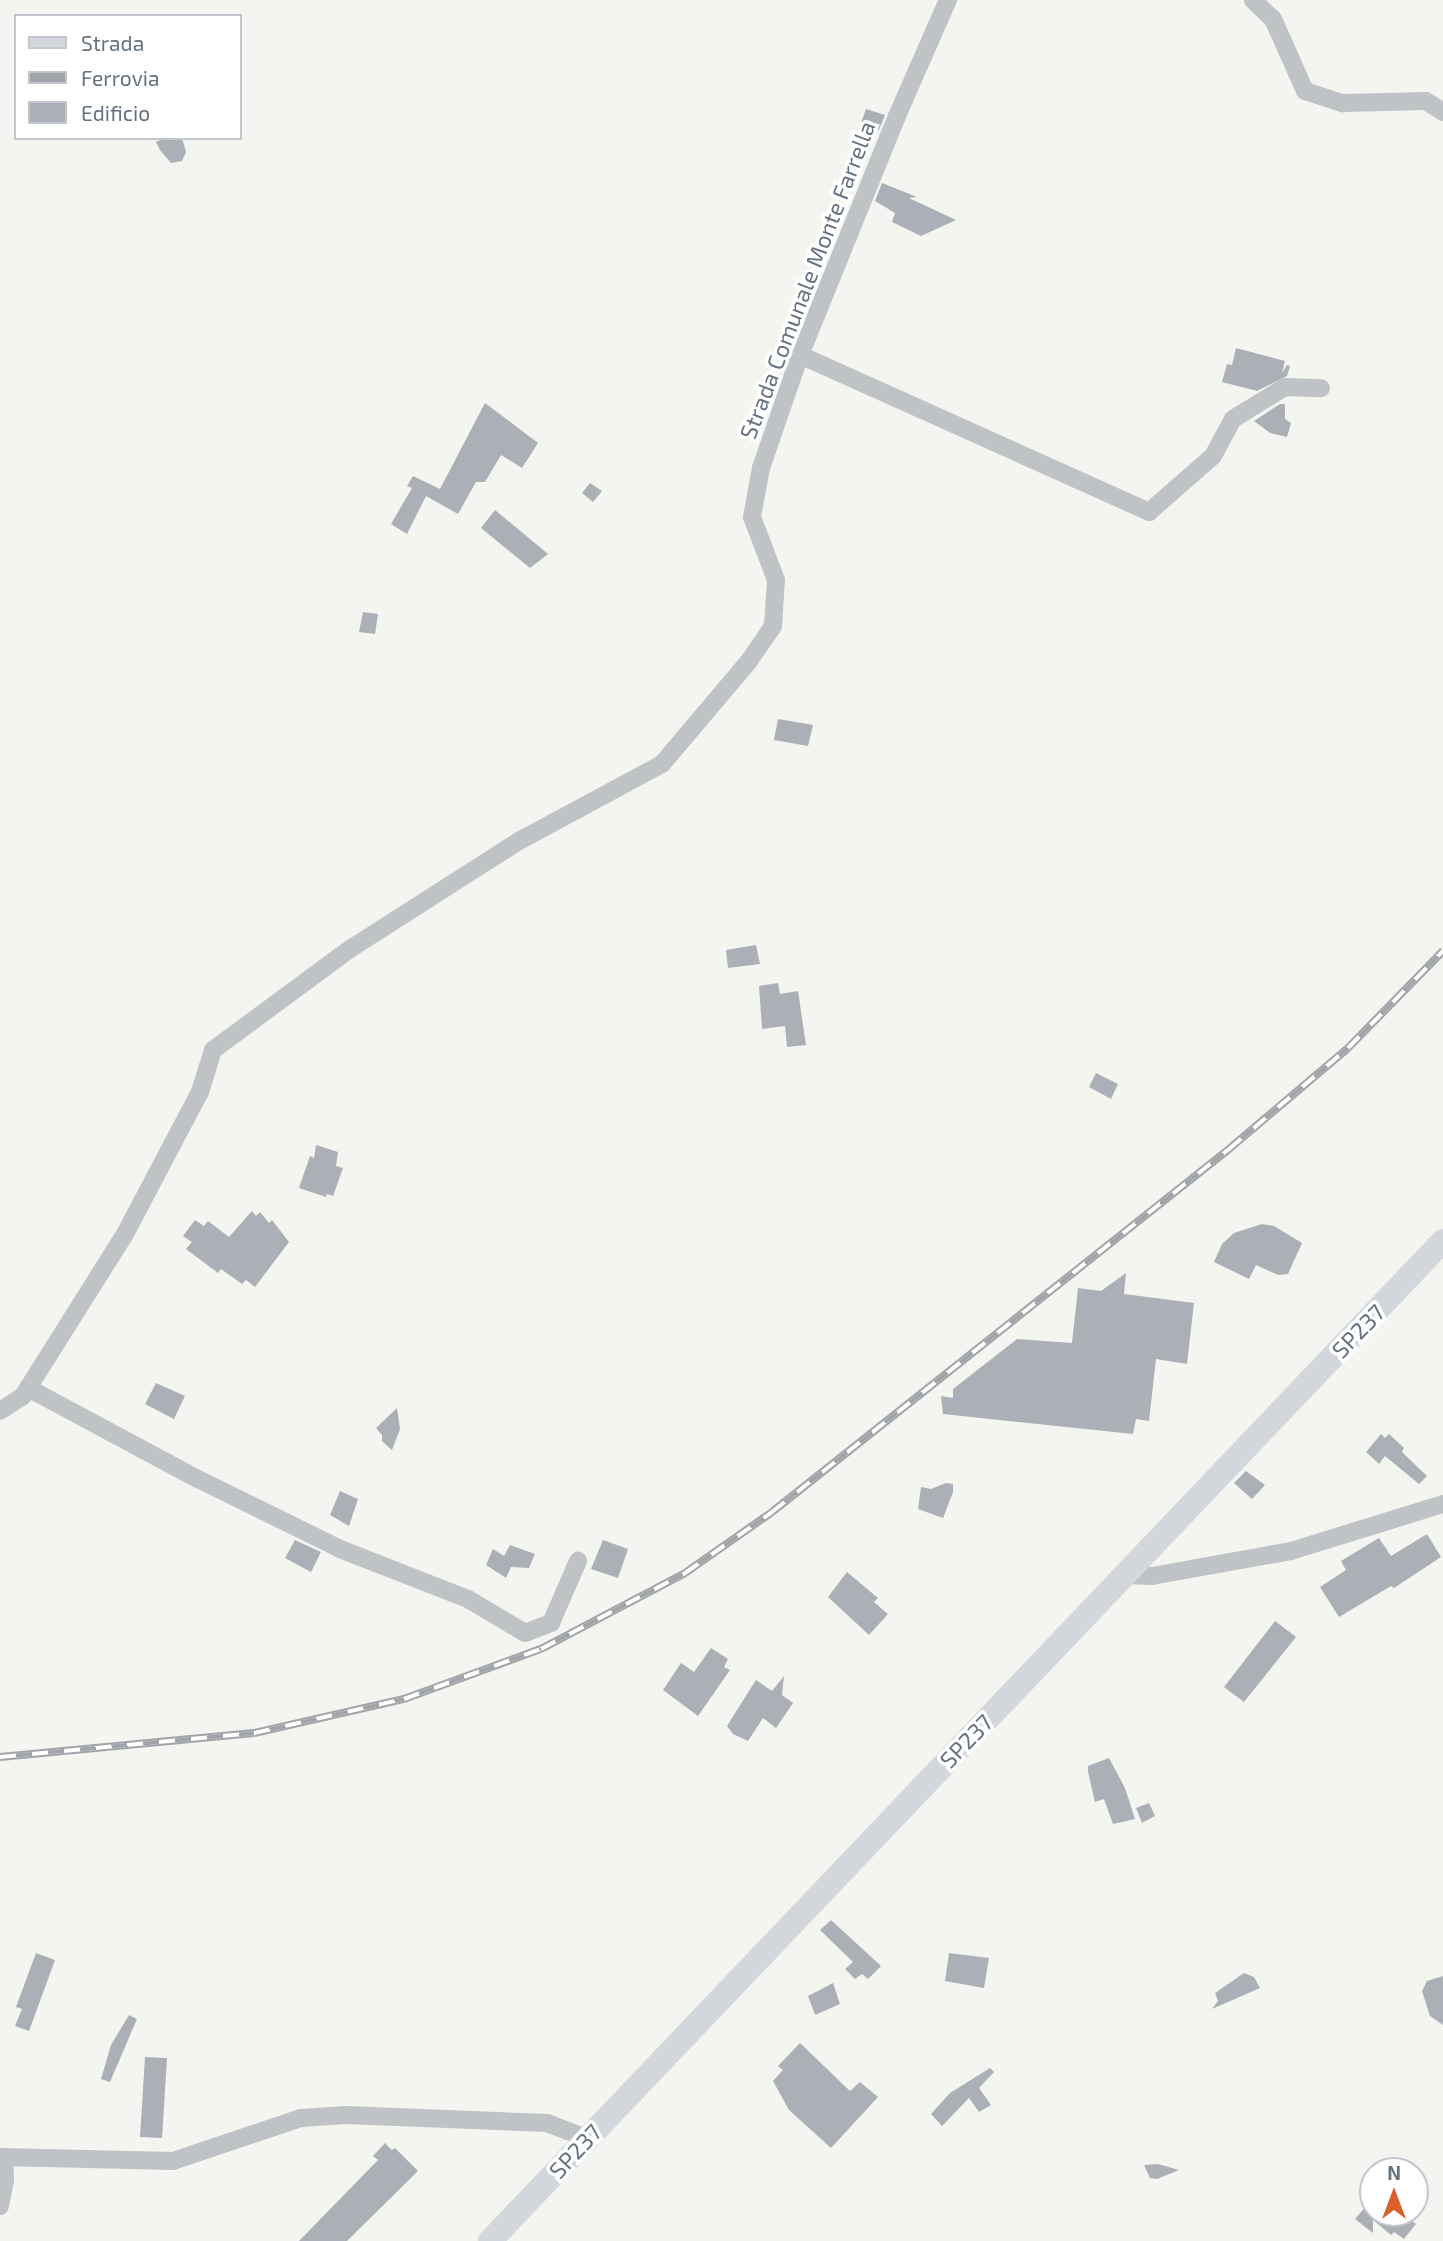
<!DOCTYPE html>
<style>
body{margin:0}
#map{position:relative;width:1443px;height:2241px;overflow:hidden;background:#f4f4f0;font-family:"Exo 2",sans-serif}
div>[style]{position:absolute}
.building>*{inset:0;background:#abb0b6}
.minor>*{height:18px;margin:-9px;padding:0 9px;transform-origin:9px;border-radius:9px;background:#bfc3c6}
.secondary>*{height:24px;margin:-12px;padding:0 12px;transform-origin:12px;border-radius:12px;background:#d3d7db}
.rail>*{height:8px;margin-top:-4px;transform-origin:0;background:repeating-linear-gradient(90deg,#fff 0 16px,#a1a5aa 0 32px);box-sizing:border-box;border-block:2px solid #a1a5aa}
span{translate:-50% -50%;white-space:nowrap;text-align:center;line-height:1.15;-webkit-text-stroke:7px #fff;paint-order:stroke}
.street-label{font-size:23px;color:#65727f}
.legend{position:absolute;left:14px;top:14px;width:228px;height:126px;box-sizing:border-box;background:#fff;border:2px solid #c1c7cc;margin:0;padding:9px 12px;list-style:none;font-size:21px;color:#65727f}
.legend li{display:flex;align-items:center;gap:14px;height:35px}
.legend b{width:35px;border:2px solid #c1c7cc}
.north{position:absolute;left:1359px;top:2157px;width:70px;height:70px;box-sizing:border-box;background:#fff;border:2px solid #c1c7cc;border-radius:50%;rotate:0deg;font-size:19px;font-weight:700;line-height:28px;text-align:center;color:#65727f}
.north::after{content:'';display:block;margin:auto;width:24px;height:32px;background:#d7602d;clip-path:polygon(50% 0,100% 100%,50% 72%,0 100%)}
</style>
<div id="map">
<div class="building">
<div style="clip-path:polygon(866px 109px,885px 115px,879px 130px,861px 123px)"></div>
<div style="clip-path:polygon(165px 138px,180px 138px,183px 141px,186px 152px,182px 161px,171px 163px,160px 150px,156px 142px)"></div>
<div style="clip-path:polygon(882px 183px,917px 197px,909px 198px,956px 220px,921px 236px,892px 222px,895px 213px,875px 201px)"></div>
<div style="clip-path:polygon(1236px 348px,1285px 361px,1282px 373px,1287px 365px,1290px 366px,1287px 376px,1257px 391px,1222px 382px,1227px 364px,1232px 365px)"></div>
<div style="clip-path:polygon(485px 403px,538px 443px,522px 468px,501px 455px,485px 482px,476px 482px,458px 514px,426px 496px,407px 534px,391px 524px,412px 488px,407px 486px,413px 476px,440px 489px)"></div>
<div style="clip-path:polygon(1280px 404px,1285px 404px,1285px 419px,1291px 423px,1287px 437px,1270px 433px,1254px 421px)"></div>
<div style="clip-path:polygon(590px 483px,602px 491px,593px 502px,582px 493px)"></div>
<div style="clip-path:polygon(495px 510px,548px 554px,530px 568px,481px 528px)"></div>
<div style="clip-path:polygon(363px 612px,378px 614px,375px 634px,359px 632px)"></div>
<div style="clip-path:polygon(778px 719px,813px 725px,808px 746px,774px 740px)"></div>
<div style="clip-path:polygon(756px 945px,760px 964px,728px 968px,726px 950px)"></div>
<div style="clip-path:polygon(778px 983px,780px 994px,798px 991px,806px 1045px,787px 1047px,785px 1026px,762px 1029px,759px 986px)"></div>
<div style="clip-path:polygon(1096px 1073px,1118px 1084px,1111px 1099px,1089px 1087px)"></div>
<div style="clip-path:polygon(316px 1145px,338px 1152px,336px 1166px,343px 1168px,333px 1196px,327px 1194px,326px 1197px,299px 1188px,310px 1156px,314px 1158px)"></div>
<div style="clip-path:polygon(252px 1211px,256px 1216px,260px 1212px,269px 1223px,272px 1220px,289px 1242px,255px 1287px,246px 1280px,242px 1284px,221px 1269px,218px 1273px,186px 1249px,192px 1242px,183px 1236px,195px 1220px,204px 1226px,208px 1221px,229px 1237px)"></div>
<div style="clip-path:polygon(1262px 1224px,1274px 1226px,1302px 1243px,1288px 1274px,1278px 1275px,1256px 1265px,1249px 1279px,1214px 1262px,1222px 1244px,1234px 1233px)"></div>
<div style="clip-path:polygon(1126px 1273px,1124px 1294px,1194px 1303px,1187px 1364px,1156px 1359px,1149px 1421px,1136px 1419px,1133px 1434px,943px 1414px,941px 1396px,953px 1398px,953px 1389px,1017px 1339px,1072px 1343px,1078px 1288px,1101px 1291px)"></div>
<div style="clip-path:polygon(156px 1383px,185px 1396px,174px 1419px,145px 1404px)"></div>
<div style="clip-path:polygon(397px 1408px,400px 1429px,392px 1450px,382px 1441px,382px 1435px,376px 1428px)"></div>
<div style="clip-path:polygon(1381px 1434px,1385px 1438px,1389px 1434px,1404px 1448px,1402px 1452px,1427px 1476px,1419px 1484px,1385px 1456px,1379px 1464px,1366px 1452px)"></div>
<div style="clip-path:polygon(1246px 1471px,1265px 1485px,1252px 1499px,1234px 1483px)"></div>
<div style="clip-path:polygon(946px 1483px,953px 1484px,953px 1492px,943px 1518px,918px 1509px,921px 1487px,931px 1489px)"></div>
<div style="clip-path:polygon(340px 1491px,358px 1499px,349px 1526px,330px 1515px)"></div>
<div style="clip-path:polygon(1427px 1534px,1441px 1557px,1394px 1588px,1391px 1586px,1339px 1617px,1320px 1587px,1346px 1570px,1341px 1561px,1379px 1538px,1391px 1556px)"></div>
<div style="clip-path:polygon(295px 1540px,321px 1552px,311px 1572px,285px 1558px)"></div>
<div style="clip-path:polygon(603px 1540px,628px 1549px,618px 1578px,591px 1569px)"></div>
<div style="clip-path:polygon(510px 1545px,535px 1554px,529px 1568px,511px 1567px,506px 1578px,486px 1565px,493px 1549px,504px 1556px)"></div>
<div style="clip-path:polygon(847px 1572px,878px 1598px,874px 1602px,888px 1614px,869px 1635px,828px 1597px)"></div>
<div style="clip-path:polygon(1275px 1621px,1296px 1637px,1244px 1702px,1224px 1687px)"></div>
<div style="clip-path:polygon(711px 1648px,728px 1659px,724px 1667px,730px 1670px,698px 1716px,663px 1690px,681px 1663px,694px 1672px)"></div>
<div style="clip-path:polygon(784px 1676px,782px 1695px,793px 1703px,776px 1728px,763px 1718px,748px 1741px,733px 1734px,727px 1726px,756px 1680px,772px 1691px)"></div>
<div style="clip-path:polygon(1109px 1758px,1125px 1788px,1135px 1819px,1113px 1824px,1104px 1799px,1095px 1802px,1088px 1772px,1088px 1766px)"></div>
<div style="clip-path:polygon(1149px 1803px,1155px 1816px,1142px 1823px,1136px 1808px)"></div>
<div style="clip-path:polygon(831px 1920px,881px 1966px,868px 1979px,862px 1974px,855px 1979px,845px 1969px,853px 1962px,820px 1930px)"></div>
<div style="clip-path:polygon(36px 1953px,55px 1960px,29px 2031px,15px 2026px,22px 2009px,16px 2007px)"></div>
<div style="clip-path:polygon(949px 1953px,989px 1958px,984px 1988px,945px 1981px)"></div>
<div style="clip-path:polygon(1244px 1973px,1254px 1977px,1260px 1988px,1212px 2009px,1218px 2001px,1215px 1993px)"></div>
<div style="clip-path:polygon(1443px 1976px,1443px 2025px,1430px 2016px,1422px 1991px,1427px 1981px)"></div>
<div style="clip-path:polygon(833px 1983px,840px 2004px,815px 2015px,808px 1996px)"></div>
<div style="clip-path:polygon(129px 2015px,137px 2019px,110px 2082px,101px 2079px,111px 2045px)"></div>
<div style="clip-path:polygon(800px 2043px,850px 2091px,860px 2082px,878px 2097px,831px 2148px,789px 2110px,773px 2081px,783px 2070px,778px 2066px)"></div>
<div style="clip-path:polygon(145px 2057px,167px 2058px,162px 2138px,140px 2137px)"></div>
<div style="clip-path:polygon(990px 2068px,994px 2072px,979px 2088px,991px 2105px,979px 2112px,969px 2098px,942px 2126px,931px 2114px,950px 2093px)"></div>
<div style="clip-path:polygon(385px 2143px,392px 2150px,395px 2148px,418px 2171px,347px 2241px,299px 2241px,378px 2160px,373px 2156px)"></div>
<div style="clip-path:polygon(1158px 2164px,1179px 2170px,1157px 2179px,1150px 2178px,1144px 2165px)"></div>
<div style="clip-path:polygon(1373px 2198px,1373px 2213px,1402px 2213px,1416px 2224px,1404px 2239px,1394px 2232px,1391px 2235px,1373px 2220px,1373px 2233px,1355px 2219px)"></div>
</div>
<div class="minor">
<div style="left:1253px;top:0;width:28px;rotate:44deg"></div>
<div style="left:1273px;top:19px;width:79px;rotate:66deg"></div>
<div style="left:1305px;top:91px;width:40px;rotate:18deg"></div>
<div style="left:1343px;top:103px;width:83px;rotate:-1.4deg"></div>
<div style="left:1426px;top:101px;width:20px;rotate:33deg"></div>
<div style="left:800px;top:355px;width:383px;rotate:24.2deg"></div>
<div style="left:1149px;top:512px;width:85px;rotate:-41.2deg"></div>
<div style="left:1213px;top:456px;width:42px;rotate:-61.6deg"></div>
<div style="left:1233px;top:419px;width:61px;rotate:-31.6deg"></div>
<div style="left:1285px;top:387px;width:36px;rotate:2deg"></div>
<div style="left:28px;top:1388px;width:193px;rotate:28.2deg"></div>
<div style="left:198px;top:1479px;width:158px;rotate:26.2deg"></div>
<div style="left:340px;top:1549px;width:137px;rotate:21.3deg"></div>
<div style="left:468px;top:1599px;width:66px;rotate:30.8deg"></div>
<div style="left:525px;top:1633px;width:28px;rotate:-21deg"></div>
<div style="left:551px;top:1623px;width:68px;rotate:-66.5deg"></div>
<div style="left:0;top:1411px;width:27px;rotate:-33deg"></div>
<div style="left:23px;top:1396px;width:191px;rotate:-57.8deg"></div>
<div style="left:125px;top:1234px;width:161px;rotate:-62.2deg"></div>
<div style="left:200px;top:1092px;width:44px;rotate:-72.8deg"></div>
<div style="left:213px;top:1050px;width:170px;rotate:-36.4deg"></div>
<div style="left:350px;top:949px;width:201px;rotate:-32.6deg"></div>
<div style="left:519px;top:841px;width:162px;rotate:-28.3deg"></div>
<div style="left:662px;top:764px;width:135px;rotate:-49.8deg"></div>
<div style="left:749px;top:661px;width:42px;rotate:-55.6deg"></div>
<div style="left:773px;top:626px;width:46px;rotate:-86.3deg"></div>
<div style="left:776px;top:580px;width:67px;rotate:-110.9deg"></div>
<div style="left:752px;top:517px;width:50px;rotate:-79.6deg"></div>
<div style="left:761px;top:468px;width:120px;rotate:-71deg"></div>
<div style="left:800px;top:355px;width:258px;rotate:-67.9deg"></div>
<div style="left:897px;top:116px;width:127px;rotate:-66.3deg"></div>
<div style="left:1124px;top:1575px;width:28px;rotate:2deg"></div>
<div style="left:1152px;top:1576px;width:141px;rotate:-10.2deg"></div>
<div style="left:1291px;top:1551px;width:159px;rotate:-17.2deg"></div>
<div style="left:0;top:2157px;width:173px;rotate:1.3deg"></div>
<div style="left:173px;top:2161px;width:135px;rotate:-18.6deg"></div>
<div style="left:301px;top:2118px;width:45px;rotate:-3.8deg"></div>
<div style="left:346px;top:2115px;width:201px;rotate:2.3deg"></div>
<div style="left:547px;top:2123px;width:42px;rotate:21deg"></div>
<div style="left:0;top:2206px;width:26px;rotate:-79deg"></div>
<div style="left:5px;top:2180px;width:23px;rotate:-92deg"></div>
</div>
<div class="secondary">
<div style="left:490px;top:2241px;width:1381px;rotate:-46.38deg"></div>
</div>
<div class="rail">
<div style="left:0;top:1757px;width:255px;rotate:-5.4deg"></div>
<div style="left:254px;top:1733px;width:154px;rotate:-12.8deg"></div>
<div style="left:404px;top:1699px;width:146px;rotate:-20.1deg"></div>
<div style="left:541px;top:1649px;width:163px;rotate:-27.8deg"></div>
<div style="left:685px;top:1573px;width:106px;rotate:-35deg"></div>
<div style="left:772px;top:1512px;width:584px;rotate:-38.46deg"></div>
<div style="left:1229px;top:1149px;width:156px;rotate:-40.3deg"></div>
<div style="left:1348px;top:1048px;width:136px;rotate:-45.6deg"></div>
</div>
<div class="street-label">
<span style="left:807px;top:280px;rotate:-69deg">Strada Comunale Monte Farrella</span>
<span style="left:1358px;top:1331px;rotate:-46deg">SP237</span>
<span style="left:966px;top:1741px;rotate:-46deg">SP237</span>
<span style="left:575px;top:2151px;rotate:-47deg">SP237</span>
</div>
<ul class="legend">
<li><b style="height:9px;background:#d3d7db"></b>Strada</li>
<li><b style="height:9px;background:#a1a5aa"></b>Ferrovia</li>
<li><b style="height:19px;background:#abb0b6"></b>Edificio</li>
</ul>
<div class="north">N</div>
</div>
